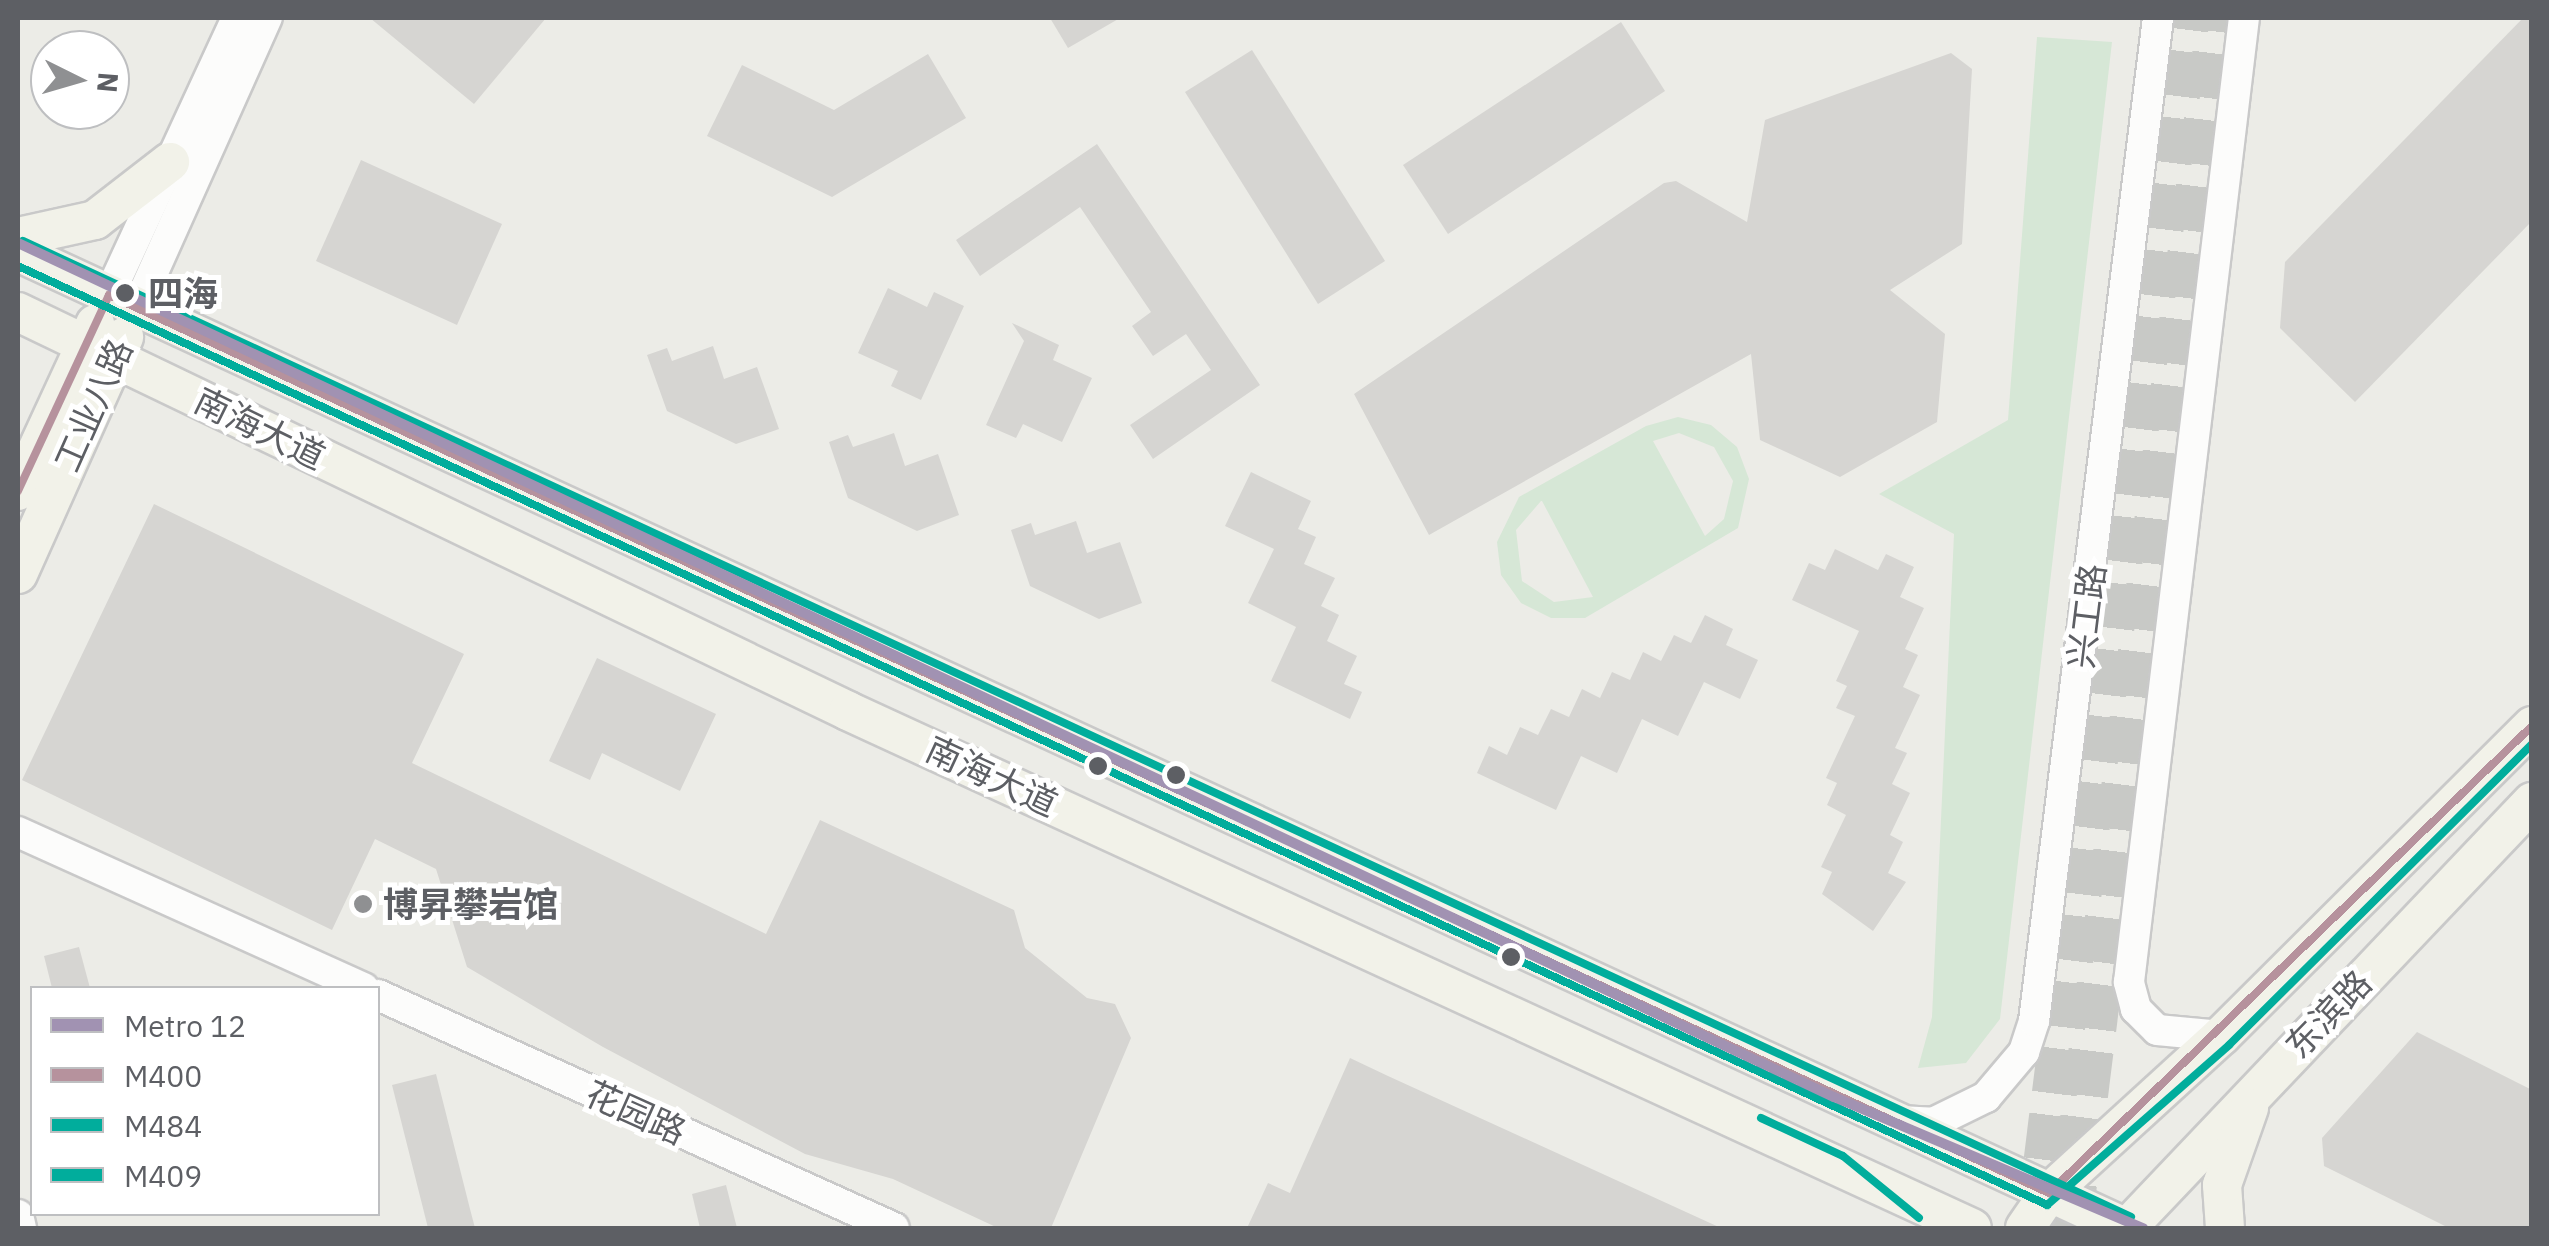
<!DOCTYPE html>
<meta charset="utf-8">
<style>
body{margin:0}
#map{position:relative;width:2549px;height:1246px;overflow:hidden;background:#ecece7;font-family:"IBM Plex Sans","Noto Sans SC",sans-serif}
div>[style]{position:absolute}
.green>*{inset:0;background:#d6e7d6}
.building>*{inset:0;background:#d6d5d2}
.highway-tunnel>*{height:45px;margin-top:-22.5px;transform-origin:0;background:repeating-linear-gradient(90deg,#c8c9c6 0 45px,transparent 0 67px)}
.roads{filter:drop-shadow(2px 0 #c9c9c9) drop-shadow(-2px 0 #c9c9c9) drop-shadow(0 2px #c9c9c9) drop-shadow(0 -2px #c9c9c9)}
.minor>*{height:30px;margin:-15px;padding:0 15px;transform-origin:15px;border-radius:15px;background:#fcfcfb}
.major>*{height:38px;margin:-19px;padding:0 19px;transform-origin:19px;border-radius:19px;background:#f2f2e9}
.bus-1>*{height:8px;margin:-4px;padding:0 4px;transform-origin:4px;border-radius:4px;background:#b6929d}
.bus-2>*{height:8px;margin:-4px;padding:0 4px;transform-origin:4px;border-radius:4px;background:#01ad9c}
.bus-3>*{height:8px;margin:-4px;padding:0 4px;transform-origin:4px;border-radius:4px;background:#01ad9c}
.metro-1>*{height:10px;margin:-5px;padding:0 5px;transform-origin:5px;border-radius:5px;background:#a192b2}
.dots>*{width:28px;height:28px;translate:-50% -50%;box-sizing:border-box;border:5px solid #fff;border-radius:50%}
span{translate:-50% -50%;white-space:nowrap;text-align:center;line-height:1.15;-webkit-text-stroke:10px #fff;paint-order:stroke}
.stop-label{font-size:35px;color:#5d5f64;font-weight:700}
.left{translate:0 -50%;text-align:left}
.street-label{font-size:35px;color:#5d5f64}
.poi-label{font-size:35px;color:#5d5f64;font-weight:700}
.frame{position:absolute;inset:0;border:20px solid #5d5f64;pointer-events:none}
.legend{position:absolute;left:30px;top:986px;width:350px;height:230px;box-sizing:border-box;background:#fff;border:2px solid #bebfc1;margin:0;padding:12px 18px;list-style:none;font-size:30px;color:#5d5f64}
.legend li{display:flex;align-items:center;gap:20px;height:50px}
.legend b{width:50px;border:2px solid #bebfc1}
.north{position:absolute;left:30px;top:30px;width:100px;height:100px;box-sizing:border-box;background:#fff;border:2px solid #bebfc1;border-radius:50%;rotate:95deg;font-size:28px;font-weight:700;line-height:40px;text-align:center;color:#5d5f64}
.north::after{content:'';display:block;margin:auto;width:35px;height:45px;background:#8f9092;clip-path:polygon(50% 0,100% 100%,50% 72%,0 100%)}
</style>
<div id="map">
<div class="green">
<div style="clip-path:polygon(2037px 37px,2112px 42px,2000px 1019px,1966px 1063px,1918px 1068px,1932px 1017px,1954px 534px,1879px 494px,2008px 420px)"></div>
<div style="clip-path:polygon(evenodd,1678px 417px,1711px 425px,1737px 447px,1749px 479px,1738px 528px,1585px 618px,1551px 618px,1521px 603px,1501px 575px,1497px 542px,1519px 497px,1646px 426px,1678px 417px,1679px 433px,1714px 447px,1733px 481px,1724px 519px,1705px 536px,1653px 441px,1679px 433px,1678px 417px,1541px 501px,1542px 501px,1593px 597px,1554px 602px,1522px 581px,1516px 530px,1541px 501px)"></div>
</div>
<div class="building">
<div style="clip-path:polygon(370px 18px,546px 18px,474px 104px)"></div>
<div style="clip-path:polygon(1050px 18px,1120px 18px,1068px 48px)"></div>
<div style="clip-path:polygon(2523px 18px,2532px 18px,2532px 221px,2355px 402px,2280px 328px,2285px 262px)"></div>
<div style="clip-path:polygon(1621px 22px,1665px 91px,1448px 234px,1403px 165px)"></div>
<div style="clip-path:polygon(1252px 50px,1385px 261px,1318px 304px,1185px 92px)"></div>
<div style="clip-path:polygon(1951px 53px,1972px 69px,1962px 244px,1890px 290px,1945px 334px,1937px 422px,1840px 477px,1760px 440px,1751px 354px,1429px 535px,1354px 394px,1664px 183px,1676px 181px,1747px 222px,1765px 120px)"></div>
<div style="clip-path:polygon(928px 54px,966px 118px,832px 197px,707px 136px,742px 65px,834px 110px)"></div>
<div style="clip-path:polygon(1097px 144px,1260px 385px,1153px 459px,1130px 425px,1211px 370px,1186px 334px,1153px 356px,1132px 326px,1151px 312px,1080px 207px,980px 276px,956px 240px)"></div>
<div style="clip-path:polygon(361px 160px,502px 224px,457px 325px,316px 261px)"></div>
<div style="clip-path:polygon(888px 288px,927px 307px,934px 292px,964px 306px,921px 400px,891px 386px,898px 371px,858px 353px)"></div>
<div style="clip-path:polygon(1012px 323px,1059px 345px,1053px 360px,1092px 378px,1062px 442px,1023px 424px,1016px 438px,986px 425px,1024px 341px)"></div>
<div style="clip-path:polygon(713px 346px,724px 379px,757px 367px,779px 429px,736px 444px,667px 411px,647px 355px,667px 348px,672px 361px)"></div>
<div style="clip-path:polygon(894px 433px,905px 466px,938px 454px,959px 515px,917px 531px,848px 498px,829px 442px,848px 435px,853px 447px)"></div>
<div style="clip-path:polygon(1251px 472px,1311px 501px,1298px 529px,1316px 537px,1304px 564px,1335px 578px,1321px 606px,1339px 615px,1327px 641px,1357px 656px,1344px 684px,1362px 692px,1350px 719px,1271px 681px,1296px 627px,1248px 603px,1274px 549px,1225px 526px)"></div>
<div style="clip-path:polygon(154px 504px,464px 654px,412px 763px,766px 934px,820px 820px,1014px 910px,1025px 948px,1087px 998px,1115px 1004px,1131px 1038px,1051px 1228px,998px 1228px,893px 1179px,805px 1154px,603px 1047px,467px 967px,436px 869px,375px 839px,332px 930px,22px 780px)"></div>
<div style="clip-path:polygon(1076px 521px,1087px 553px,1120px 542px,1142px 603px,1099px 619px,1030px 586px,1011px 530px,1031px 523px,1035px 535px)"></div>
<div style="clip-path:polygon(1835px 549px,1878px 570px,1886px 554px,1914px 567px,1900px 597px,1924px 608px,1905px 649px,1918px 655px,1903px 687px,1920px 695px,1895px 748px,1907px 753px,1892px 784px,1910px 793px,1890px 835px,1903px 842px,1888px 873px,1906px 882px,1873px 931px,1822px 894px,1832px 872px,1821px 867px,1846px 815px,1827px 805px,1837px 783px,1826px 778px,1855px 716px,1836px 708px,1847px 686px,1836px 681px,1859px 631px,1792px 600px,1809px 563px,1825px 570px)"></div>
<div style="clip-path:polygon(1705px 615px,1733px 629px,1726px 645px,1758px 660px,1740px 699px,1704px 682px,1678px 736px,1642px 719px,1617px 773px,1581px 756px,1556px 810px,1477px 773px,1489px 746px,1507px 755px,1520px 727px,1538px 735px,1551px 709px,1569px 717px,1582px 689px,1600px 698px,1612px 672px,1630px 680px,1643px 652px,1661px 661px,1674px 635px,1691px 643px)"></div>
<div style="clip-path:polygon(597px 658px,716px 714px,680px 791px,602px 753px,590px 780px,549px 761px)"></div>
<div style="clip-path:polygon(79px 947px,90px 988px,52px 988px,44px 956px)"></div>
<div style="clip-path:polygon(2417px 1032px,2532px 1090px,2532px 1228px,2449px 1228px,2324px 1166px,2322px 1138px)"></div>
<div style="clip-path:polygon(1350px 1058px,1388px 1076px,1721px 1228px,1247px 1228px,1268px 1183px,1290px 1193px)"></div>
<div style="clip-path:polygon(436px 1074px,470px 1209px,475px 1228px,428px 1228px,392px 1085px)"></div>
<div style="clip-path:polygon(726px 1185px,737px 1228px,700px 1228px,692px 1194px)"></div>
</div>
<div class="highway-tunnel">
<div style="left:2038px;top:1226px;width:1217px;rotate:-82.97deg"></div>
<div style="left:2069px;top:1228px;width:1219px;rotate:-82.93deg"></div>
</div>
<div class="roads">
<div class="minor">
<div style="left:109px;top:295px;width:305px;rotate:-65.2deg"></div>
<div style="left:137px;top:308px;width:318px;rotate:-65.9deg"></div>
<div style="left:18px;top:832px;width:379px;rotate:24.3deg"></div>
<div style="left:378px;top:995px;width:566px;rotate:24.3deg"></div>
<div style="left:2221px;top:1036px;width:64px;rotate:-174.6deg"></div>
<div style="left:2157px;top:1030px;width:30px;rotate:-135deg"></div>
<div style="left:2136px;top:1009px;width:28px;rotate:-105deg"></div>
<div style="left:2129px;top:982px;width:971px;rotate:-83.2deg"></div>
<div style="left:1899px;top:1121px;width:34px;rotate:3deg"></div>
<div style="left:1933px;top:1123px;width:59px;rotate:-26.1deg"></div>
<div style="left:1986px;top:1097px;width:59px;rotate:-49.8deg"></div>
<div style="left:2024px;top:1052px;width:33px;rotate:-72deg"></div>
<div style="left:2034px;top:1021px;width:1011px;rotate:-82.95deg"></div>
<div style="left:18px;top:1215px;width:13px;rotate:77deg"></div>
</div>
<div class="major">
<div style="left:18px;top:237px;width:79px;rotate:-12.4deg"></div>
<div style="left:95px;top:220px;width:95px;rotate:-37.7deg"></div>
<div style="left:18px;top:252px;width:2323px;rotate:24.84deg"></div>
<div style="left:18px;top:312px;width:921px;rotate:25.67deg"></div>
<div style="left:848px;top:711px;width:1237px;rotate:24.7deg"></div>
<div style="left:18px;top:491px;width:184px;rotate:-65.2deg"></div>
<div style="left:18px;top:574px;width:260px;rotate:-65.9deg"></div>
<div style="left:2025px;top:1228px;width:42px;rotate:-55.6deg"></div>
<div style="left:2049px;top:1193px;width:233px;rotate:-42.4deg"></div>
<div style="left:2221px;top:1036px;width:439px;rotate:-44.9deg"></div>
<div style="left:2127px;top:1228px;width:588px;rotate:-46.45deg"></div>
<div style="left:2225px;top:1228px;width:43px;rotate:-94deg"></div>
<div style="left:2222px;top:1185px;width:82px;rotate:-70.7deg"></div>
</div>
</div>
<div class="bus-1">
<div style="left:18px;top:491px;width:216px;rotate:-65.1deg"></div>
<div style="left:109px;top:295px;width:2138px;rotate:24.84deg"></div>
<div style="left:2049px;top:1193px;width:672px;rotate:-44.04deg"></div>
</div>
<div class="bus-2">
<div style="left:18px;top:266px;width:2236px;rotate:24.83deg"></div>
<div style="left:2047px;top:1205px;width:242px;rotate:-41.3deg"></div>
<div style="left:2229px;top:1045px;width:427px;rotate:-44.8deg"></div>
</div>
<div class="bus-3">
<div style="left:23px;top:241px;width:2323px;rotate:24.84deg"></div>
<div style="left:1761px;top:1118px;width:90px;rotate:24.9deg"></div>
<div style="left:1843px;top:1156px;width:98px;rotate:39.2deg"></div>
</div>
<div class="metro-1">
<div style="left:18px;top:243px;width:2007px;rotate:25.19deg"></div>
<div style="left:1834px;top:1097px;width:336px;rotate:23deg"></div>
</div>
<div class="dots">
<div style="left:125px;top:293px;background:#5d5f64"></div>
<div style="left:1098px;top:766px;background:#5d5f64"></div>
<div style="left:1176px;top:775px;background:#5d5f64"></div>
<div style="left:363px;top:904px;background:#8f9092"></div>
<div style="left:1511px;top:957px;background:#5d5f64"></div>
</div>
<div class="stop-label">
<span class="left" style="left:148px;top:293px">四海</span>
</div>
<div class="street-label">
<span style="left:93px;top:405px;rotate:-66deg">工业八路</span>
<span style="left:260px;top:428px;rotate:26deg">南海大道</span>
<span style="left:2086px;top:616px;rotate:-83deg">兴工路</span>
<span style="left:992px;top:776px;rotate:25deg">南海大道</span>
<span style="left:2328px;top:1014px;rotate:-46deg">东滨路</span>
<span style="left:636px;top:1112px;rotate:24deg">花园路</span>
</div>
<div class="poi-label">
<span class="left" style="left:383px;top:904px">博昇攀岩馆</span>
</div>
<div class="frame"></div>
<ul class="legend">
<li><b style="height:12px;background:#a192b2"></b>Metro 12</li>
<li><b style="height:12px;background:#b6929d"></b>M400</li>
<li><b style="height:12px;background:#01ad9c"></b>M484</li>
<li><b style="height:12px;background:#01ad9c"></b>M409</li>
</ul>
<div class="north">N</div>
</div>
